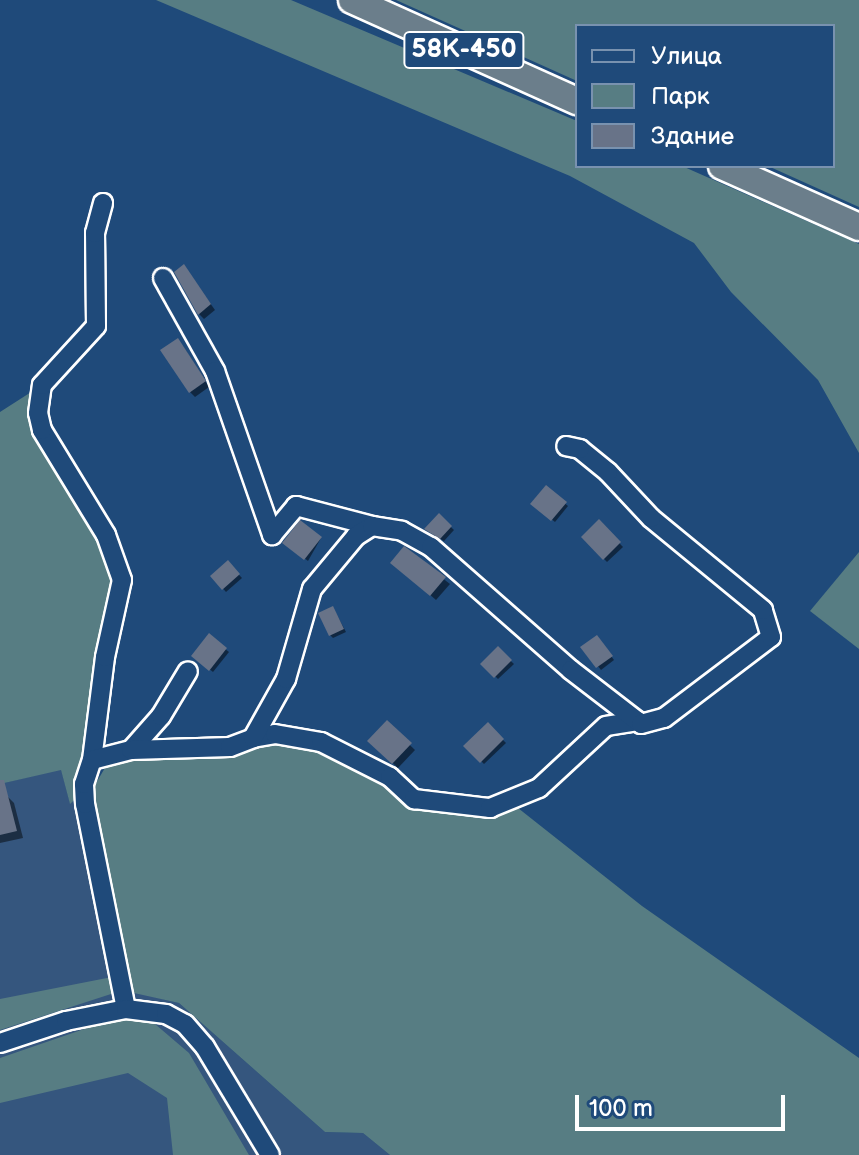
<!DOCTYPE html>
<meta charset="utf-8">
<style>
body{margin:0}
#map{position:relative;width:859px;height:1155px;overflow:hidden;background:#1f4a7a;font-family:"Balsamiq Sans",sans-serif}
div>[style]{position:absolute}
.built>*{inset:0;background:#35567e}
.green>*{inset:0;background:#577d83}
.shadow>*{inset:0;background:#0007}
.building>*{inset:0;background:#687388}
.roads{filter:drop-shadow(2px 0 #fff) drop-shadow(-2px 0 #fff) drop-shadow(0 2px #fff) drop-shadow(0 -2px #fff)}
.minor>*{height:18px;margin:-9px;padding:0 9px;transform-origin:9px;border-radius:9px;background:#1f4a7a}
.highway>*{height:26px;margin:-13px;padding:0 13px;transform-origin:13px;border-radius:13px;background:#6b7e8b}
span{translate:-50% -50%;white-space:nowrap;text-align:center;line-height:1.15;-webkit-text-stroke:7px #1f4a7a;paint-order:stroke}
.shield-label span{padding:2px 6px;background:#1f4a7a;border:2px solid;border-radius:6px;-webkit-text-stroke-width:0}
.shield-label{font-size:26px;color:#fff;font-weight:700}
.legend{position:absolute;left:575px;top:24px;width:260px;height:144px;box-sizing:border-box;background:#1f4a7a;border:2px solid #7992af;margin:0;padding:10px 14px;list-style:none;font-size:24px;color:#fff}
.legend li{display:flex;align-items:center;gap:16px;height:40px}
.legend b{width:40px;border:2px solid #7992af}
.scale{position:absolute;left:575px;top:1095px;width:210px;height:36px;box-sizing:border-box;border:4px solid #fff;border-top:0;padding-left:10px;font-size:24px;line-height:28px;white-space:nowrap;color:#fff;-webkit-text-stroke:6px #1f4a7a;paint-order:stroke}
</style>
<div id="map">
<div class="built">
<div style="clip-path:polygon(61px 769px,70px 803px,89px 795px,135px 992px,179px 1003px,325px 1132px,363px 1133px,390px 1155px,0 1155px,0 784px)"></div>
</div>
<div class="green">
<div style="clip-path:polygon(156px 0,291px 0,577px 121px,577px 166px,682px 166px,859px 244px,859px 453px,818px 380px,731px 292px,694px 243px,570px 176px)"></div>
<div style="clip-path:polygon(396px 0,859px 0,859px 207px,768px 166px,833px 166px,833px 26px,577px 26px,577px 81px)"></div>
<div style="clip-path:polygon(39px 387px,36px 416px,119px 570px,79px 796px,70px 804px,61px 770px,0 784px,0 412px)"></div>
<div style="clip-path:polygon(859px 552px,859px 649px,810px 611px)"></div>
<div style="clip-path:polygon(276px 737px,333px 750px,387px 781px,404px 799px,459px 816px,518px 808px,642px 906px,859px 1058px,859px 1155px,390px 1155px,363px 1133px,325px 1132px,179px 1003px,134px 993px,89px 795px,109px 761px)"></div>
<div style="clip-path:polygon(112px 977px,111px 994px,0 1030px,0 999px)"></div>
<div style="clip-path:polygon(119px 1017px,155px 1024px,189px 1053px,249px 1155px,173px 1155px,167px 1098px,128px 1073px,0 1103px,0 1058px)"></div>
</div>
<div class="shadow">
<div style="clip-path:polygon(184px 267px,215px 310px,204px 319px,199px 314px)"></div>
<div style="clip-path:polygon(183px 346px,209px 387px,195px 397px,190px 392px)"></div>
<div style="clip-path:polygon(546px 488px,568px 506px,555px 522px,533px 504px)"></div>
<div style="clip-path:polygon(439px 516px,454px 530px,444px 541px,429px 532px)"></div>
<div style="clip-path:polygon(599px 522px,623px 547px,607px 562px,583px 537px)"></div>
<div style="clip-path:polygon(321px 538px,308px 561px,288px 545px)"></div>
<div style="clip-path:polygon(405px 549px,450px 584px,436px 600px,398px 567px)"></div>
<div style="clip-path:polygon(228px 563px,242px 578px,226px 592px,213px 577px)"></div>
<div style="clip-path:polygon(333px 608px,346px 632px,333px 638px,330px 635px)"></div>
<div style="clip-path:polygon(209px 636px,229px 652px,213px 672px,193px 656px)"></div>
<div style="clip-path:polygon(599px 640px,614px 660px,601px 670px,583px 647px)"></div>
<div style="clip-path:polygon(498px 649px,514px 664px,498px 679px,483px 664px)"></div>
<div style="clip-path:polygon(387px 723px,415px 750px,398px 768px,370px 741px)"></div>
<div style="clip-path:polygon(488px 725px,506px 743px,484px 764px,466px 746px)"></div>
<div style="clip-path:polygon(7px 796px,14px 803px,23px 838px,0 843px,0 798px)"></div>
</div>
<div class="building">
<div style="clip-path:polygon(184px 264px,211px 304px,198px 315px,174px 272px)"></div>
<div style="clip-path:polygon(178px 338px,206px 381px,189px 393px,160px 350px)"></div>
<div style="clip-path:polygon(546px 485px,567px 502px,551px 521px,530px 504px)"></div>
<div style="clip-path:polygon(439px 513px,452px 526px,440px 539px,424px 529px)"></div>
<div style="clip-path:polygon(599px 519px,621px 542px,603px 560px,581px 537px)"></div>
<div style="clip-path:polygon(300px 520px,322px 537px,304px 560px,282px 543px)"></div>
<div style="clip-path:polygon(404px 546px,446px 577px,430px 596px,390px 563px)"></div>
<div style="clip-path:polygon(228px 560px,240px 574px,222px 590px,210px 576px)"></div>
<div style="clip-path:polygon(333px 606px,344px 629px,329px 636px,318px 613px)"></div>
<div style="clip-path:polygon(209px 633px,227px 648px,209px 671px,191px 656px)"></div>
<div style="clip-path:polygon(597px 635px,613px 656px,596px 668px,580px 647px)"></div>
<div style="clip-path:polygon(498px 646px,512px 660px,494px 678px,480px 664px)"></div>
<div style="clip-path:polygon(387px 720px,412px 743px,392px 764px,367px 741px)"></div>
<div style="clip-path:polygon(488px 722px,504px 739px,480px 763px,463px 746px)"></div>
<div style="clip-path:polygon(0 780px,4px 780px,17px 831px,0 835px)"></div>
</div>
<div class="roads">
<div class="minor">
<div style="left:163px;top:278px;width:107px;rotate:60.8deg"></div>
<div style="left:215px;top:371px;width:174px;rotate:70.8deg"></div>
<div style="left:272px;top:535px;width:38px;rotate:-50deg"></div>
<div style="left:296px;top:506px;width:79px;rotate:14.7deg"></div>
<div style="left:253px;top:738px;width:22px;rotate:-10deg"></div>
<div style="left:275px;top:734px;width:47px;rotate:9.9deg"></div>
<div style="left:321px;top:742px;width:77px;rotate:26.9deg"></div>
<div style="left:390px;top:777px;width:33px;rotate:43deg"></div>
<div style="left:414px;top:799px;width:77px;rotate:6.8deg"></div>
<div style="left:490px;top:808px;width:53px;rotate:-22.2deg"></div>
<div style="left:539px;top:788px;width:91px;rotate:-42.8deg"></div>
<div style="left:606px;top:726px;width:32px;rotate:-9deg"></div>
<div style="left:131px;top:750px;width:45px;rotate:-48.6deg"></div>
<div style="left:161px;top:716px;width:52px;rotate:-59deg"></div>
<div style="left:92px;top:760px;width:104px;rotate:-82.8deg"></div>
<div style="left:105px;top:657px;width:79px;rotate:-77.6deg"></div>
<div style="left:122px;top:580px;width:48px;rotate:-109.6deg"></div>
<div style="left:106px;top:535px;width:123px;rotate:-121.4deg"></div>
<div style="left:42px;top:430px;width:17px;rotate:-103deg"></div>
<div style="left:38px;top:413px;width:28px;rotate:-82deg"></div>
<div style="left:42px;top:385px;width:80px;rotate:-47.5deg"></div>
<div style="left:96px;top:326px;width:93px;rotate:-90.6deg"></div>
<div style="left:95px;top:233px;width:31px;rotate:-75deg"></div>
<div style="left:126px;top:1009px;width:209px;rotate:-101.3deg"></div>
<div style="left:85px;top:804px;width:20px;rotate:-93deg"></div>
<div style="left:84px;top:784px;width:25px;rotate:-72deg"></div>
<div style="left:92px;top:760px;width:40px;rotate:-14.4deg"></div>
<div style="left:131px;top:750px;width:99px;rotate:-1.7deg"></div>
<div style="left:230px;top:747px;width:25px;rotate:-21deg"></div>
<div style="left:253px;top:738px;width:68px;rotate:-60.8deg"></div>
<div style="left:286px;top:679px;width:94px;rotate:-73.9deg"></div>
<div style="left:312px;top:589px;width:69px;rotate:-50.3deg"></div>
<div style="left:356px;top:536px;width:19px;rotate:-32deg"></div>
<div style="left:372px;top:526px;width:30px;rotate:9deg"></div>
<div style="left:402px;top:531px;width:33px;rotate:29deg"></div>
<div style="left:431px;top:547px;width:186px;rotate:41.3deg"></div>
<div style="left:571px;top:670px;width:88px;rotate:37.6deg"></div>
<div style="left:641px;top:724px;width:24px;rotate:-15deg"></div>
<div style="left:664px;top:718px;width:134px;rotate:-37.1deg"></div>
<div style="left:771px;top:637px;width:28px;rotate:-107deg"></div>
<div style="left:763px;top:610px;width:145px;rotate:-140.6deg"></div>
<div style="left:651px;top:518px;width:63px;rotate:-133.1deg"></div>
<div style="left:608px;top:472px;width:36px;rotate:-141deg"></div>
<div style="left:580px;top:449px;width:14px;rotate:-168deg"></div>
<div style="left:0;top:1043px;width:70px;rotate:-18.4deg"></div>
<div style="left:66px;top:1021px;width:61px;rotate:-11.3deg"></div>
<div style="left:126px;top:1009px;width:40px;rotate:7.1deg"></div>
<div style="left:166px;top:1014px;width:21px;rotate:28deg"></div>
<div style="left:185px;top:1024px;width:30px;rotate:49deg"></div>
<div style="left:205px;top:1047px;width:126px;rotate:59deg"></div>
</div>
<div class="highway">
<div style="left:352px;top:0;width:247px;rotate:24.2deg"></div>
<div style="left:722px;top:166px;width:150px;rotate:24deg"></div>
</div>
</div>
<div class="shield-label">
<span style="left:464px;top:50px">58К-450</span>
</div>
<ul class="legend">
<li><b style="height:10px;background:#1f4a7a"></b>Улица</li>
<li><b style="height:22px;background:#577d83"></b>Парк</li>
<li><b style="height:22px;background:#687388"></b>Здание</li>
</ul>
<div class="scale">100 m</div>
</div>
